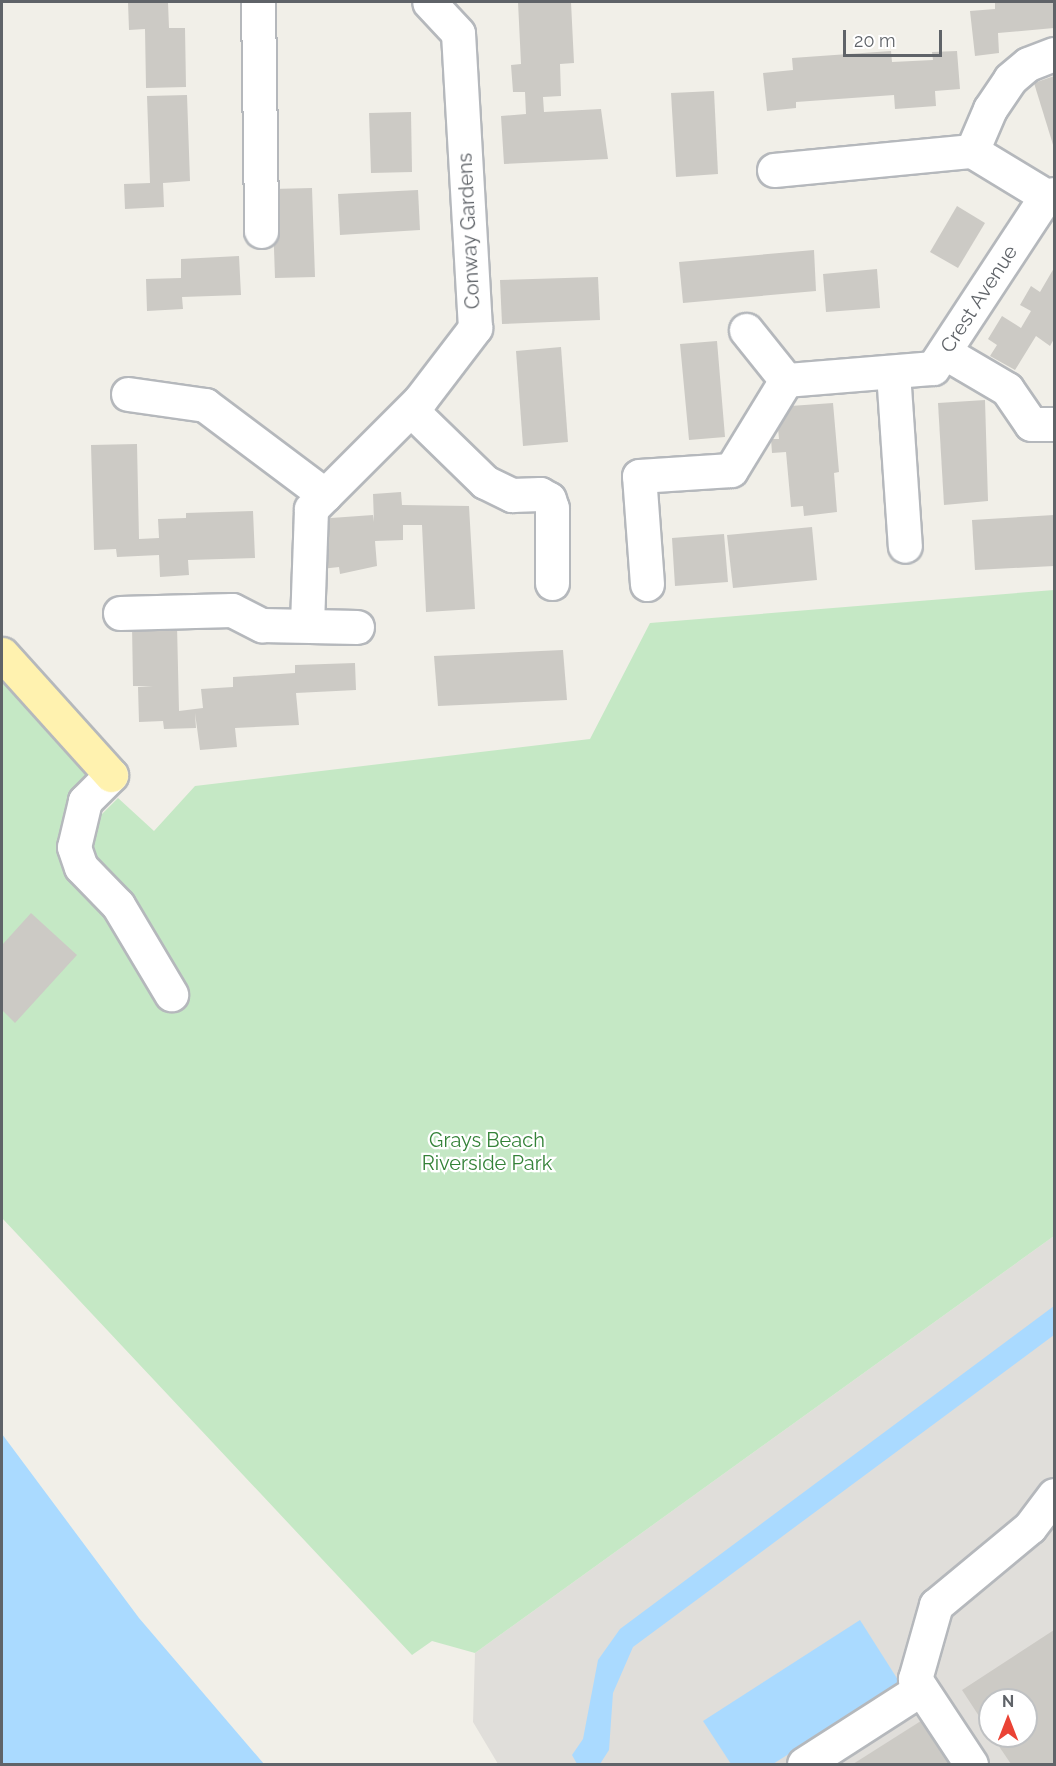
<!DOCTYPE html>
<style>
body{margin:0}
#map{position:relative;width:1056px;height:1766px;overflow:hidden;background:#f1efe8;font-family:Raleway,sans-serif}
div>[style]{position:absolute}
.industrial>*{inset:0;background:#e0deda}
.green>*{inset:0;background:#c5e8c5}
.water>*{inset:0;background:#aadaff}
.building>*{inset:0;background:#cccac5}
.roads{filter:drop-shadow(2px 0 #b5b8bc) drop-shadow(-2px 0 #b5b8bc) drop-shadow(0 2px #b5b8bc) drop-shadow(0 -2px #b5b8bc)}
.minor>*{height:33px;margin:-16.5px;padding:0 16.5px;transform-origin:16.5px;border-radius:16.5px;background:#fff}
.major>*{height:33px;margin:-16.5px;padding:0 16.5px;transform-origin:16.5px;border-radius:16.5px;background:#fff2af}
span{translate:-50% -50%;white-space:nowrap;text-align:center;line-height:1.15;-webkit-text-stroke:4.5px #fff;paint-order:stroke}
.street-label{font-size:20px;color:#5f6368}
.park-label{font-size:20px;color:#348238}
.frame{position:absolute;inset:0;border:3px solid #5f6368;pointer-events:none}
.north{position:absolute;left:978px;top:1688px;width:60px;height:60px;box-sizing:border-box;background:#fff;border:2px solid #bfc1c3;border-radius:50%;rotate:0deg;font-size:16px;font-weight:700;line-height:24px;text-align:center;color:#5f6368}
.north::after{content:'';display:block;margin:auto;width:21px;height:27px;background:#ea4335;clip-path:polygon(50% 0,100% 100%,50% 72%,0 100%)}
.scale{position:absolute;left:843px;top:30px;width:99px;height:27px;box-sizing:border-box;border:3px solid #5f6368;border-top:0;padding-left:8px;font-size:18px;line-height:21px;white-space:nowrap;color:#5f6368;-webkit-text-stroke:4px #fff;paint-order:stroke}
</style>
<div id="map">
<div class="industrial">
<div style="clip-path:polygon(evenodd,1054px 1236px,1054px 1764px,498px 1764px,473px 1722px,475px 1653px,1054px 1236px,990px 1700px,1026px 1700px,1026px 1736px,990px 1736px,990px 1700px)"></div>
</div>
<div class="green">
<div style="clip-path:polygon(1054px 590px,1054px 1236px,475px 1653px,432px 1641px,412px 1655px,2px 1218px,2px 682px,99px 778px,81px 795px,102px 814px,118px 798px,154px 831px,195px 786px,590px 739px,650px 623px)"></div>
</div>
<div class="water">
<div style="clip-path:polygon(1054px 1306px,1054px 1335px,633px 1647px,613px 1693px,609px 1750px,600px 1764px,577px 1764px,572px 1755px,583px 1739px,598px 1660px,620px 1629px)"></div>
<div style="clip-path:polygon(2px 1434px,139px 1618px,264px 1764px,2px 1764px)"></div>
<div style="clip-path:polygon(860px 1620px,900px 1683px,773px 1764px,731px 1764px,703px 1721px)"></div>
</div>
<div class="building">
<div style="clip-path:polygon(128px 2px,168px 2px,169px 28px,185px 28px,186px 87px,146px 88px,145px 29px,129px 30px)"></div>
<div style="clip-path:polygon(518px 2px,571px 2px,574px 63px,560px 64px,561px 96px,543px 97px,544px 112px,601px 109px,608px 159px,504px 164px,501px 116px,526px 114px,525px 92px,513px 92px,511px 65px,521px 64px)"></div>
<div style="clip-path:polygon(995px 2px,1053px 2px,1054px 28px,998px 33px,999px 53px,975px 56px,970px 11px,995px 9px)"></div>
<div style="clip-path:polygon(891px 51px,892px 62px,933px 60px,932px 52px,957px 51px,960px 89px,935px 91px,936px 106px,895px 109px,894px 95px,796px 102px,796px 108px,767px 111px,763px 73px,793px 70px,792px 58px)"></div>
<div style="clip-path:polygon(1054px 76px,1054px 148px,1034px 83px)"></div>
<div style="clip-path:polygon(714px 91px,718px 174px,676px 177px,671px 93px)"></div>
<div style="clip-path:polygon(187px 95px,190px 181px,163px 183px,164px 207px,125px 209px,124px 184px,150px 183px,147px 96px)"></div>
<div style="clip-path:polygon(411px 112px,412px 172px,371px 173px,369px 113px)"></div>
<div style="clip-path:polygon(312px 188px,315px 277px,275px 278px,272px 189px)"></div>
<div style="clip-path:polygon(418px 190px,420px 230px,340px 235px,338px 194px)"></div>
<div style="clip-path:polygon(957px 206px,985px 223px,958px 268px,930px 252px)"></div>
<div style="clip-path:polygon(814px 250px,816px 291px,683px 303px,679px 262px)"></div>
<div style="clip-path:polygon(239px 256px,241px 295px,182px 297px,183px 309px,147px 311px,146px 279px,181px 278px,181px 259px)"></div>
<div style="clip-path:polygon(1054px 268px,1054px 339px,1050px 346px,1036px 336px,1015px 370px,990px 356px,997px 345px,988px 339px,1002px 316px,1021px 328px,1031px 311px,1020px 305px,1031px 286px,1040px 292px)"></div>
<div style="clip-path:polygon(877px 269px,880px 308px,826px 312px,823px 274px)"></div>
<div style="clip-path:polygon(598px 277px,600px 320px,502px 324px,500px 280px)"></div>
<div style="clip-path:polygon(717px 341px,725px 437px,689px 440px,680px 344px)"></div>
<div style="clip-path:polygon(561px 347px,568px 442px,523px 446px,516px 351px)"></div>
<div style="clip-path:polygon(985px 400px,988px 501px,944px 505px,938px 403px)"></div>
<div style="clip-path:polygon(833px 403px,839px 472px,834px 473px,837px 512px,804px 516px,803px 506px,791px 507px,786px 452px,772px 453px,771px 439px,779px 439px,776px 407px)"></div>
<div style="clip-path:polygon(137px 444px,139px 539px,159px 538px,158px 519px,186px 518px,186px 513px,253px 511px,255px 558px,188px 560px,189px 575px,160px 577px,159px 555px,117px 557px,116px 549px,94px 550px,91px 445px)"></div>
<div style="clip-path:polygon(401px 492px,402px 505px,469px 506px,475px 609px,426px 612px,422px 525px,403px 525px,403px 540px,375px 541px,377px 566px,340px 574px,339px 567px,321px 569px,317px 519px,373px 515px,374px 522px,373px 494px)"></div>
<div style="clip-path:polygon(1054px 515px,1054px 566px,975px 570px,972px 520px)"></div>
<div style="clip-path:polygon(812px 527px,817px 580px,733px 588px,727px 535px)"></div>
<div style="clip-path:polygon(724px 534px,728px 582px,675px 586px,672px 538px)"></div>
<div style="clip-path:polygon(132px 625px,177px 625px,179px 711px,203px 708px,201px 689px,233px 687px,233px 677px,295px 673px,295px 665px,355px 663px,356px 690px,296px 693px,299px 725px,235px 728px,237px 747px,200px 750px,195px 713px,196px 728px,164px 729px,163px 721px,139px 722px,138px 687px,153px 686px,133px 686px)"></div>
<div style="clip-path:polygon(563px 650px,567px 700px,438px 706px,434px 656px)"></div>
<div style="clip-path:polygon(31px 913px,77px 955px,15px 1023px,2px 1010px,2px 945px)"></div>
<div style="clip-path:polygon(1054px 1630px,1054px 1764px,1011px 1764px,992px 1736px,1026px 1736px,1026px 1700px,990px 1700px,990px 1733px,962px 1690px)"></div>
<div style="clip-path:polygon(924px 1719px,954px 1764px,853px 1764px)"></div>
</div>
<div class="roads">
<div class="minor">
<div style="left:258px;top:2px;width:229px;rotate:89.2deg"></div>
<div style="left:972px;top:151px;width:46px;rotate:-66.8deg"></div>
<div style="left:990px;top:109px;width:36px;rotate:-56deg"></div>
<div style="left:1010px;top:79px;width:23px;rotate:-40deg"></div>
<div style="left:1028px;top:64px;width:28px;rotate:-21deg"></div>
<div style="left:774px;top:170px;width:199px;rotate:-5.5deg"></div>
<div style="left:972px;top:151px;width:87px;rotate:31.3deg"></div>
<div style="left:1046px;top:196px;width:8px;rotate:-14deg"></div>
<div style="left:746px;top:330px;width:64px;rotate:51.3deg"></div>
<div style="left:944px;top:352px;width:73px;rotate:30.4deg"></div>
<div style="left:1007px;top:389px;width:42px;rotate:55.6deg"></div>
<div style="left:1031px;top:424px;width:23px"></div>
<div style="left:893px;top:372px;width:174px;rotate:86.1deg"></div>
<div style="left:128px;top:394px;width:78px;rotate:8.1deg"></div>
<div style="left:205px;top:405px;width:150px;rotate:36.9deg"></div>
<div style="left:411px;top:410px;width:103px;rotate:44.2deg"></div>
<div style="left:485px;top:482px;width:30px;rotate:26deg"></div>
<div style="left:512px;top:495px;width:28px;rotate:-2deg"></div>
<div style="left:540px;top:494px;width:10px;rotate:29deg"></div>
<div style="left:549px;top:499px;width:9px;rotate:72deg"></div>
<div style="left:552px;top:508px;width:75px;rotate:90deg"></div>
<div style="left:647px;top:584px;width:108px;rotate:-94.2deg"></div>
<div style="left:639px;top:476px;width:92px;rotate:-3.7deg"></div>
<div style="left:731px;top:470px;width:105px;rotate:-58.6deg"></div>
<div style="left:786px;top:380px;width:147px;rotate:-4.7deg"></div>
<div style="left:933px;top:368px;width:206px;rotate:-56.7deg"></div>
<div style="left:120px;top:613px;width:112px;rotate:-1.5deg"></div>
<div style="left:232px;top:610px;width:34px;rotate:27deg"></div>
<div style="left:262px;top:625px;width:95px;rotate:1.2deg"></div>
<div style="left:307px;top:624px;width:115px;rotate:-88deg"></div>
<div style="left:311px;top:509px;width:154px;rotate:-45deg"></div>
<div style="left:420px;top:400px;width:91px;rotate:-52.6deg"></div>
<div style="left:475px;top:328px;width:295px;rotate:-93.3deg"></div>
<div style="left:458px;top:33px;width:42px;rotate:-133.1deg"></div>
<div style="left:111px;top:775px;width:37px;rotate:135deg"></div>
<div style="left:85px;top:801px;width:47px;rotate:103.4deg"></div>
<div style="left:74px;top:847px;width:21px;rotate:71deg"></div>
<div style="left:81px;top:867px;width:53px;rotate:45.8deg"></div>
<div style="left:118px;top:905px;width:104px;rotate:59.2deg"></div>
<div style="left:804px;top:1764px;width:139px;rotate:-32.7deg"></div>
<div style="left:971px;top:1764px;width:102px;rotate:-123.4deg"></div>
<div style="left:915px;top:1679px;width:77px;rotate:-74.2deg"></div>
<div style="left:936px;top:1605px;width:122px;rotate:-39.7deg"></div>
<div style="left:1030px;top:1527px;width:40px;rotate:-53deg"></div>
</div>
<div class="major">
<div style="left:2px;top:654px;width:163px;rotate:48deg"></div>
</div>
</div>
<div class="street-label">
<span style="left:469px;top:231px;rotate:-93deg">Conway Gardens</span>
<span style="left:979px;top:299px;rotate:-57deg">Crest Avenue</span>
</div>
<div class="park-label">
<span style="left:487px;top:1152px">Grays Beach<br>Riverside Park</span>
</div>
<div class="frame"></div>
<div class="north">N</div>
<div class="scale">20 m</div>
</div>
